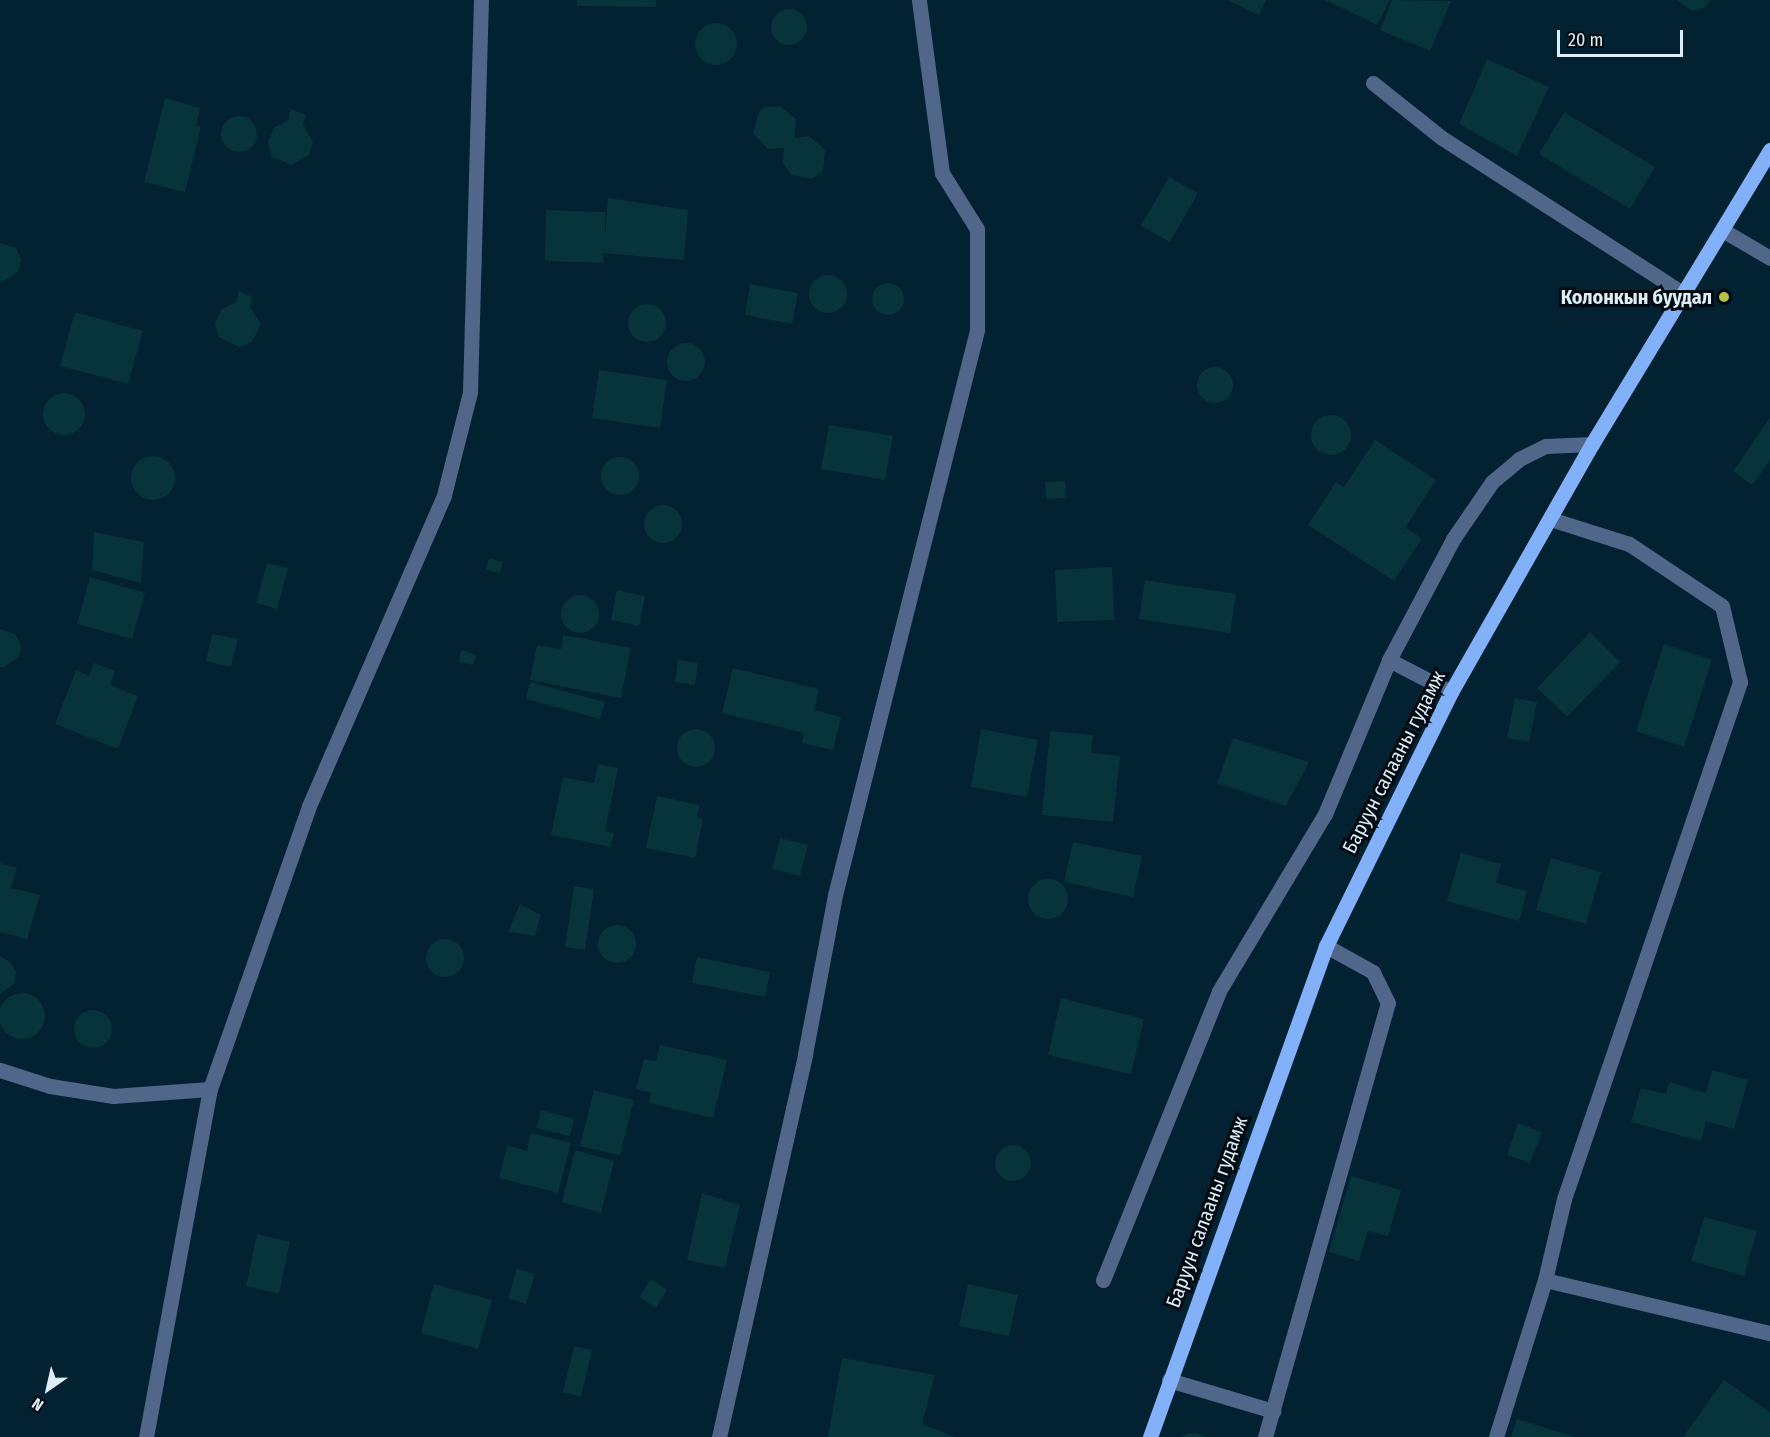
<!DOCTYPE html>
<meta charset="utf-8">
<style>
body{margin:0}
#map{position:relative;width:1770px;height:1437px;overflow:hidden;background:#022131;font-family:"Fira Sans Condensed",sans-serif}
div>[style]{position:absolute}
.building>*{inset:0;background:#07343b}
.round{border-radius:50%}
.minor>*{height:15px;margin:-7.5px;padding:0 7.5px;transform-origin:7.5px;border-radius:7.5px;background:#51678a}
.major>*{height:15px;margin:-7.5px;padding:0 7.5px;transform-origin:7.5px;border-radius:7.5px;background:#83b1f9}
.dots>*{width:16px;height:16px;translate:-50% -50%;box-sizing:border-box;border:3px solid #010910;border-radius:50%}
span{translate:-50% -50%;white-space:nowrap;text-align:center;line-height:1.15;-webkit-text-stroke:6px #010910;paint-order:stroke}
.poi-label{font-size:20px;color:#ddeef9;font-weight:700}
.right{translate:-100% -50%;text-align:right}
.street-label{font-size:20px;color:#ddeef9}
.north{position:absolute;left:18px;top:1359px;width:60px;height:60px;-webkit-text-stroke:4px #010910;paint-order:stroke;rotate:214deg;font-size:16px;font-weight:700;line-height:24px;text-align:center;color:#ddeef9}
.north::after{content:'';display:block;margin:auto;width:21px;height:27px;background:#ddeef9;clip-path:polygon(50% 0,100% 100%,50% 72%,0 100%)}
.scale{position:absolute;left:1557px;top:30px;width:126px;height:27px;box-sizing:border-box;border:3px solid #ddeef9;border-top:0;padding-left:8px;font-size:18px;line-height:21px;white-space:nowrap;color:#ddeef9;-webkit-text-stroke:4px #010910;paint-order:stroke}
</style>
<div id="map">
<div class="building">
<div style="clip-path:polygon(577px 0,656px 0,656px 7px,577px 6px)"></div>
<div style="clip-path:polygon(1227px 0,1266px 0,1259px 15px)"></div>
<div style="clip-path:polygon(1325px 0,1390px 0,1377px 25px)"></div>
<div style="clip-path:polygon(1392px 0,1451px 1px,1430px 51px,1380px 30px)"></div>
<div style="clip-path:polygon(1677px 0,1711px 0,1704px 8px,1692px 11px)"></div>
<div class="round" style="left:771px;top:9px;width:36px;height:36px"></div>
<div class="round" style="left:695px;top:23px;width:42px;height:42px"></div>
<div style="clip-path:polygon(1487px 59px,1549px 87px,1517px 156px,1459px 124px)"></div>
<div style="clip-path:polygon(165px 98px,200px 108px,196px 126px,201px 127px,185px 192px,144px 182px)"></div>
<div style="clip-path:polygon(780px 106px,796px 119px,795px 138px,809px 136px,825px 150px,823px 171px,812px 179px,791px 175px,783px 163px,784px 148px,768px 149px,753px 133px,759px 112px,765px 107px)"></div>
<div style="clip-path:polygon(291px 109px,306px 115px,303px 124px,313px 142px,309px 155px,291px 165px,271px 156px,268px 141px,275px 127px,288px 121px)"></div>
<div style="clip-path:polygon(1564px 112px,1655px 167px,1630px 209px,1539px 154px)"></div>
<div class="round" style="left:221px;top:116px;width:36px;height:36px"></div>
<div style="clip-path:polygon(1169px 177px,1198px 193px,1170px 242px,1141px 226px)"></div>
<div style="clip-path:polygon(608px 198px,688px 210px,684px 260px,603px 253px,604px 263px,545px 261px,546px 210px,605px 212px,605px 237px)"></div>
<div style="clip-path:polygon(0 243px,16px 248px,21px 259px,19px 271px,4px 281px,0 281px)"></div>
<div class="round" style="left:809px;top:275px;width:38px;height:38px"></div>
<div class="round" style="left:872px;top:283px;width:32px;height:32px"></div>
<div style="clip-path:polygon(750px 284px,798px 293px,792px 324px,745px 315px)"></div>
<div style="clip-path:polygon(239px 291px,253px 297px,250px 307px,261px 324px,252px 342px,239px 347px,219px 337px,215px 323px,222px 309px,236px 302px)"></div>
<div class="round" style="left:628px;top:304px;width:38px;height:38px"></div>
<div style="clip-path:polygon(75px 312px,143px 331px,128px 384px,60px 366px)"></div>
<div class="round" style="left:667px;top:343px;width:38px;height:38px"></div>
<div class="round" style="left:1197px;top:367px;width:36px;height:36px"></div>
<div style="clip-path:polygon(599px 370px,667px 380px,660px 428px,592px 418px)"></div>
<div class="round" style="left:43px;top:393px;width:42px;height:42px"></div>
<div class="round" style="left:1311px;top:415px;width:40px;height:40px"></div>
<div style="clip-path:polygon(1770px 418px,1770px 460px,1752px 485px,1733px 471px)"></div>
<div style="clip-path:polygon(829px 425px,893px 436px,885px 480px,821px 469px)"></div>
<div style="clip-path:polygon(1375px 440px,1436px 480px,1405px 528px,1422px 538px,1394px 581px,1308px 525px,1336px 482px,1344px 487px)"></div>
<div class="round" style="left:131px;top:456px;width:44px;height:44px"></div>
<div class="round" style="left:601px;top:457px;width:38px;height:38px"></div>
<div style="clip-path:polygon(1065px 481px,1066px 498px,1046px 499px,1045px 482px)"></div>
<div class="round" style="left:644px;top:505px;width:38px;height:38px"></div>
<div style="clip-path:polygon(94px 532px,144px 542px,141px 583px,92px 570px)"></div>
<div style="clip-path:polygon(489px 558px,503px 562px,500px 574px,486px 569px)"></div>
<div style="clip-path:polygon(267px 563px,288px 568px,277px 609px,256px 603px)"></div>
<div style="clip-path:polygon(1112px 567px,1114px 620px,1057px 622px,1055px 570px)"></div>
<div style="clip-path:polygon(90px 577px,145px 593px,132px 639px,77px 624px)"></div>
<div style="clip-path:polygon(1145px 580px,1236px 594px,1230px 633px,1139px 619px)"></div>
<div style="clip-path:polygon(617px 590px,645px 596px,639px 626px,611px 620px)"></div>
<div class="round" style="left:561px;top:595px;width:38px;height:38px"></div>
<div style="clip-path:polygon(0 629px,15px 634px,21px 645px,19px 657px,4px 667px,0 667px)"></div>
<div style="clip-path:polygon(1590px 632px,1620px 662px,1567px 717px,1537px 688px)"></div>
<div style="clip-path:polygon(212px 634px,238px 639px,231px 667px,206px 661px)"></div>
<div style="clip-path:polygon(563px 635px,631px 648px,621px 698px,530px 680px,537px 645px,561px 649px)"></div>
<div style="clip-path:polygon(1664px 644px,1712px 660px,1684px 747px,1636px 731px)"></div>
<div style="clip-path:polygon(461px 650px,476px 655px,473px 665px,459px 662px)"></div>
<div style="clip-path:polygon(678px 660px,698px 663px,695px 685px,675px 682px)"></div>
<div style="clip-path:polygon(94px 663px,115px 671px,110px 685px,138px 696px,118px 749px,55px 724px,76px 670px,89px 676px)"></div>
<div style="clip-path:polygon(733px 668px,819px 689px,814px 710px,841px 717px,833px 750px,802px 743px,804px 733px,722px 713px)"></div>
<div style="clip-path:polygon(530px 682px,605px 702px,600px 719px,526px 699px)"></div>
<div style="clip-path:polygon(1515px 698px,1537px 702px,1529px 742px,1507px 738px)"></div>
<div style="clip-path:polygon(981px 729px,1038px 740px,1027px 797px,971px 787px)"></div>
<div class="round" style="left:677px;top:729px;width:38px;height:38px"></div>
<div style="clip-path:polygon(1050px 731px,1093px 735px,1091px 753px,1120px 756px,1113px 822px,1042px 815px)"></div>
<div style="clip-path:polygon(1233px 738px,1309px 762px,1286px 806px,1217px 783px)"></div>
<div style="clip-path:polygon(598px 764px,618px 768px,605px 831px,614px 833px,611px 847px,551px 835px,563px 777px,594px 783px)"></div>
<div style="clip-path:polygon(657px 796px,700px 805px,697px 818px,703px 819px,695px 858px,646px 848px)"></div>
<div style="clip-path:polygon(780px 838px,808px 845px,800px 876px,772px 869px)"></div>
<div style="clip-path:polygon(1073px 842px,1142px 856px,1133px 897px,1064px 882px)"></div>
<div style="clip-path:polygon(1461px 853px,1501px 864px,1496px 883px,1527px 891px,1519px 921px,1447px 901px)"></div>
<div style="clip-path:polygon(1551px 858px,1601px 872px,1586px 924px,1536px 910px)"></div>
<div style="clip-path:polygon(0 863px,17px 868px,11px 888px,40px 895px,27px 939px,0 932px)"></div>
<div class="round" style="left:1028px;top:879px;width:40px;height:40px"></div>
<div style="clip-path:polygon(574px 886px,594px 889px,585px 950px,565px 947px)"></div>
<div style="clip-path:polygon(520px 904px,541px 915px,535px 936px,508px 932px)"></div>
<div class="round" style="left:598px;top:925px;width:38px;height:38px"></div>
<div class="round" style="left:426px;top:939px;width:38px;height:38px"></div>
<div style="clip-path:polygon(0 956px,10px 962px,16px 972px,14px 984px,0 994px)"></div>
<div style="clip-path:polygon(697px 957px,770px 972px,765px 997px,692px 983px)"></div>
<div class="round" style="left:-1px;top:993px;width:46px;height:46px"></div>
<div style="clip-path:polygon(1061px 998px,1144px 1019px,1131px 1074px,1048px 1055px)"></div>
<div class="round" style="left:74px;top:1010px;width:38px;height:38px"></div>
<div style="clip-path:polygon(660px 1045px,727px 1060px,713px 1118px,649px 1103px,651px 1093px,636px 1089px,644px 1059px,656px 1061px)"></div>
<div style="clip-path:polygon(1712px 1070px,1748px 1080px,1734px 1129px,1706px 1121px,1701px 1141px,1631px 1122px,1641px 1088px,1666px 1094px,1669px 1082px,1706px 1093px)"></div>
<div style="clip-path:polygon(594px 1090px,634px 1100px,620px 1155px,580px 1146px)"></div>
<div style="clip-path:polygon(541px 1110px,574px 1119px,570px 1136px,536px 1128px)"></div>
<div style="clip-path:polygon(1518px 1123px,1542px 1132px,1530px 1163px,1507px 1155px)"></div>
<div style="clip-path:polygon(531px 1133px,571px 1143px,558px 1193px,499px 1178px,507px 1145px,527px 1151px)"></div>
<div class="round" style="left:995px;top:1145px;width:36px;height:36px"></div>
<div style="clip-path:polygon(575px 1150px,614px 1161px,601px 1213px,562px 1202px)"></div>
<div style="clip-path:polygon(1351px 1176px,1401px 1190px,1388px 1236px,1368px 1231px,1359px 1261px,1329px 1252px)"></div>
<div style="clip-path:polygon(702px 1193px,740px 1205px,725px 1268px,687px 1260px)"></div>
<div style="clip-path:polygon(1704px 1217px,1757px 1231px,1744px 1276px,1691px 1261px)"></div>
<div style="clip-path:polygon(257px 1234px,290px 1242px,279px 1294px,246px 1286px)"></div>
<div style="clip-path:polygon(517px 1269px,535px 1274px,526px 1304px,508px 1298px)"></div>
<div style="clip-path:polygon(651px 1279px,667px 1290px,656px 1308px,639px 1297px)"></div>
<div style="clip-path:polygon(434px 1284px,492px 1300px,478px 1349px,421px 1333px)"></div>
<div style="clip-path:polygon(968px 1284px,1018px 1295px,1009px 1336px,959px 1326px)"></div>
<div style="clip-path:polygon(574px 1346px,592px 1350px,581px 1397px,563px 1392px)"></div>
<div style="clip-path:polygon(842px 1358px,935px 1375px,922px 1424px,955px 1437px,828px 1437px)"></div>
<div style="clip-path:polygon(1724px 1380px,1770px 1412px,1770px 1437px,1683px 1437px)"></div>
<div style="clip-path:polygon(1517px 1419px,1572px 1436px,1572px 1437px,1511px 1437px)"></div>
<div style="clip-path:polygon(1196px 1433px,1206px 1437px,1180px 1437px,1189px 1433px)"></div>
</div>
<div class="minor">
<div style="left:1373px;top:83px;width:88px;rotate:38.6deg"></div>
<div style="left:1442px;top:138px;width:288px;rotate:32.8deg"></div>
<div style="left:1724px;top:231px;width:53px;rotate:30.4deg"></div>
<div style="left:1389px;top:660px;width:70px;rotate:27.3deg"></div>
<div style="left:0;top:1070px;width:52px;rotate:17.7deg"></div>
<div style="left:50px;top:1086px;width:64px;rotate:9deg"></div>
<div style="left:113px;top:1096px;width:97px;rotate:-4.1deg"></div>
<div style="left:1103px;top:1280px;width:311px;rotate:-68.1deg"></div>
<div style="left:1219px;top:991px;width:206px;rotate:-59.1deg"></div>
<div style="left:1325px;top:814px;width:167px;rotate:-67.4deg"></div>
<div style="left:1389px;top:660px;width:137px;rotate:-62.1deg"></div>
<div style="left:1453px;top:539px;width:69px;rotate:-55.6deg"></div>
<div style="left:1492px;top:482px;width:35px;rotate:-40deg"></div>
<div style="left:1519px;top:459px;width:30px;rotate:-26deg"></div>
<div style="left:1546px;top:446px;width:46px;rotate:-2.5deg"></div>
<div style="left:1545px;top:1280px;width:231px;rotate:13.3deg"></div>
<div style="left:1169px;top:1380px;width:109px;rotate:16.6deg"></div>
<div style="left:146px;top:1437px;width:354px;rotate:-79.6deg"></div>
<div style="left:210px;top:1089px;width:300px;rotate:-70.7deg"></div>
<div style="left:309px;top:806px;width:339px;rotate:-66.5deg"></div>
<div style="left:444px;top:495px;width:106px;rotate:-75.8deg"></div>
<div style="left:470px;top:392px;width:392px;rotate:-88.4deg"></div>
<div style="left:719px;top:1437px;width:393px;rotate:-77.3deg"></div>
<div style="left:805px;top:1054px;width:162px;rotate:-79.3deg"></div>
<div style="left:835px;top:895px;width:583px;rotate:-75.89deg"></div>
<div style="left:977px;top:330px;width:101px;rotate:-90deg"></div>
<div style="left:977px;top:229px;width:66px;rotate:-122deg"></div>
<div style="left:942px;top:173px;width:175px;rotate:-97.6deg"></div>
<div style="left:1265px;top:1437px;width:451px;rotate:-74.2deg"></div>
<div style="left:1388px;top:1003px;width:34px;rotate:-116deg"></div>
<div style="left:1373px;top:972px;width:54px;rotate:-151deg"></div>
<div style="left:1496px;top:1437px;width:164px;rotate:-72.7deg"></div>
<div style="left:1545px;top:1280px;width:83px;rotate:-76.8deg"></div>
<div style="left:1564px;top:1199px;width:546px;rotate:-71.2deg"></div>
<div style="left:1740px;top:682px;width:78px;rotate:-103.3deg"></div>
<div style="left:1722px;top:606px;width:112px;rotate:-146.3deg"></div>
<div style="left:1629px;top:544px;width:83px;rotate:-162.4deg"></div>
</div>
<div class="major">
<div style="left:1150px;top:1437px;width:522px;rotate:-70.28deg"></div>
<div style="left:1326px;top:946px;width:283px;rotate:-63.8deg"></div>
<div style="left:1451px;top:692px;width:285px;rotate:-60.4deg"></div>
<div style="left:1592px;top:444px;width:344px;rotate:-58.8deg"></div>
</div>
<div class="dots">
<div style="left:1724px;top:297px;background:#b7c148"></div>
</div>
<div class="poi-label">
<span class="right" style="left:1712px;top:297px">Колонкын буудал</span>
</div>
<div class="street-label">
<span style="left:1394px;top:762px;rotate:-63deg">Баруун салааны гудамж</span>
<span style="left:1207px;top:1212px;rotate:-70deg">Баруун салааны гудамж</span>
</div>
<div class="north">N</div>
<div class="scale">20 m</div>
</div>
